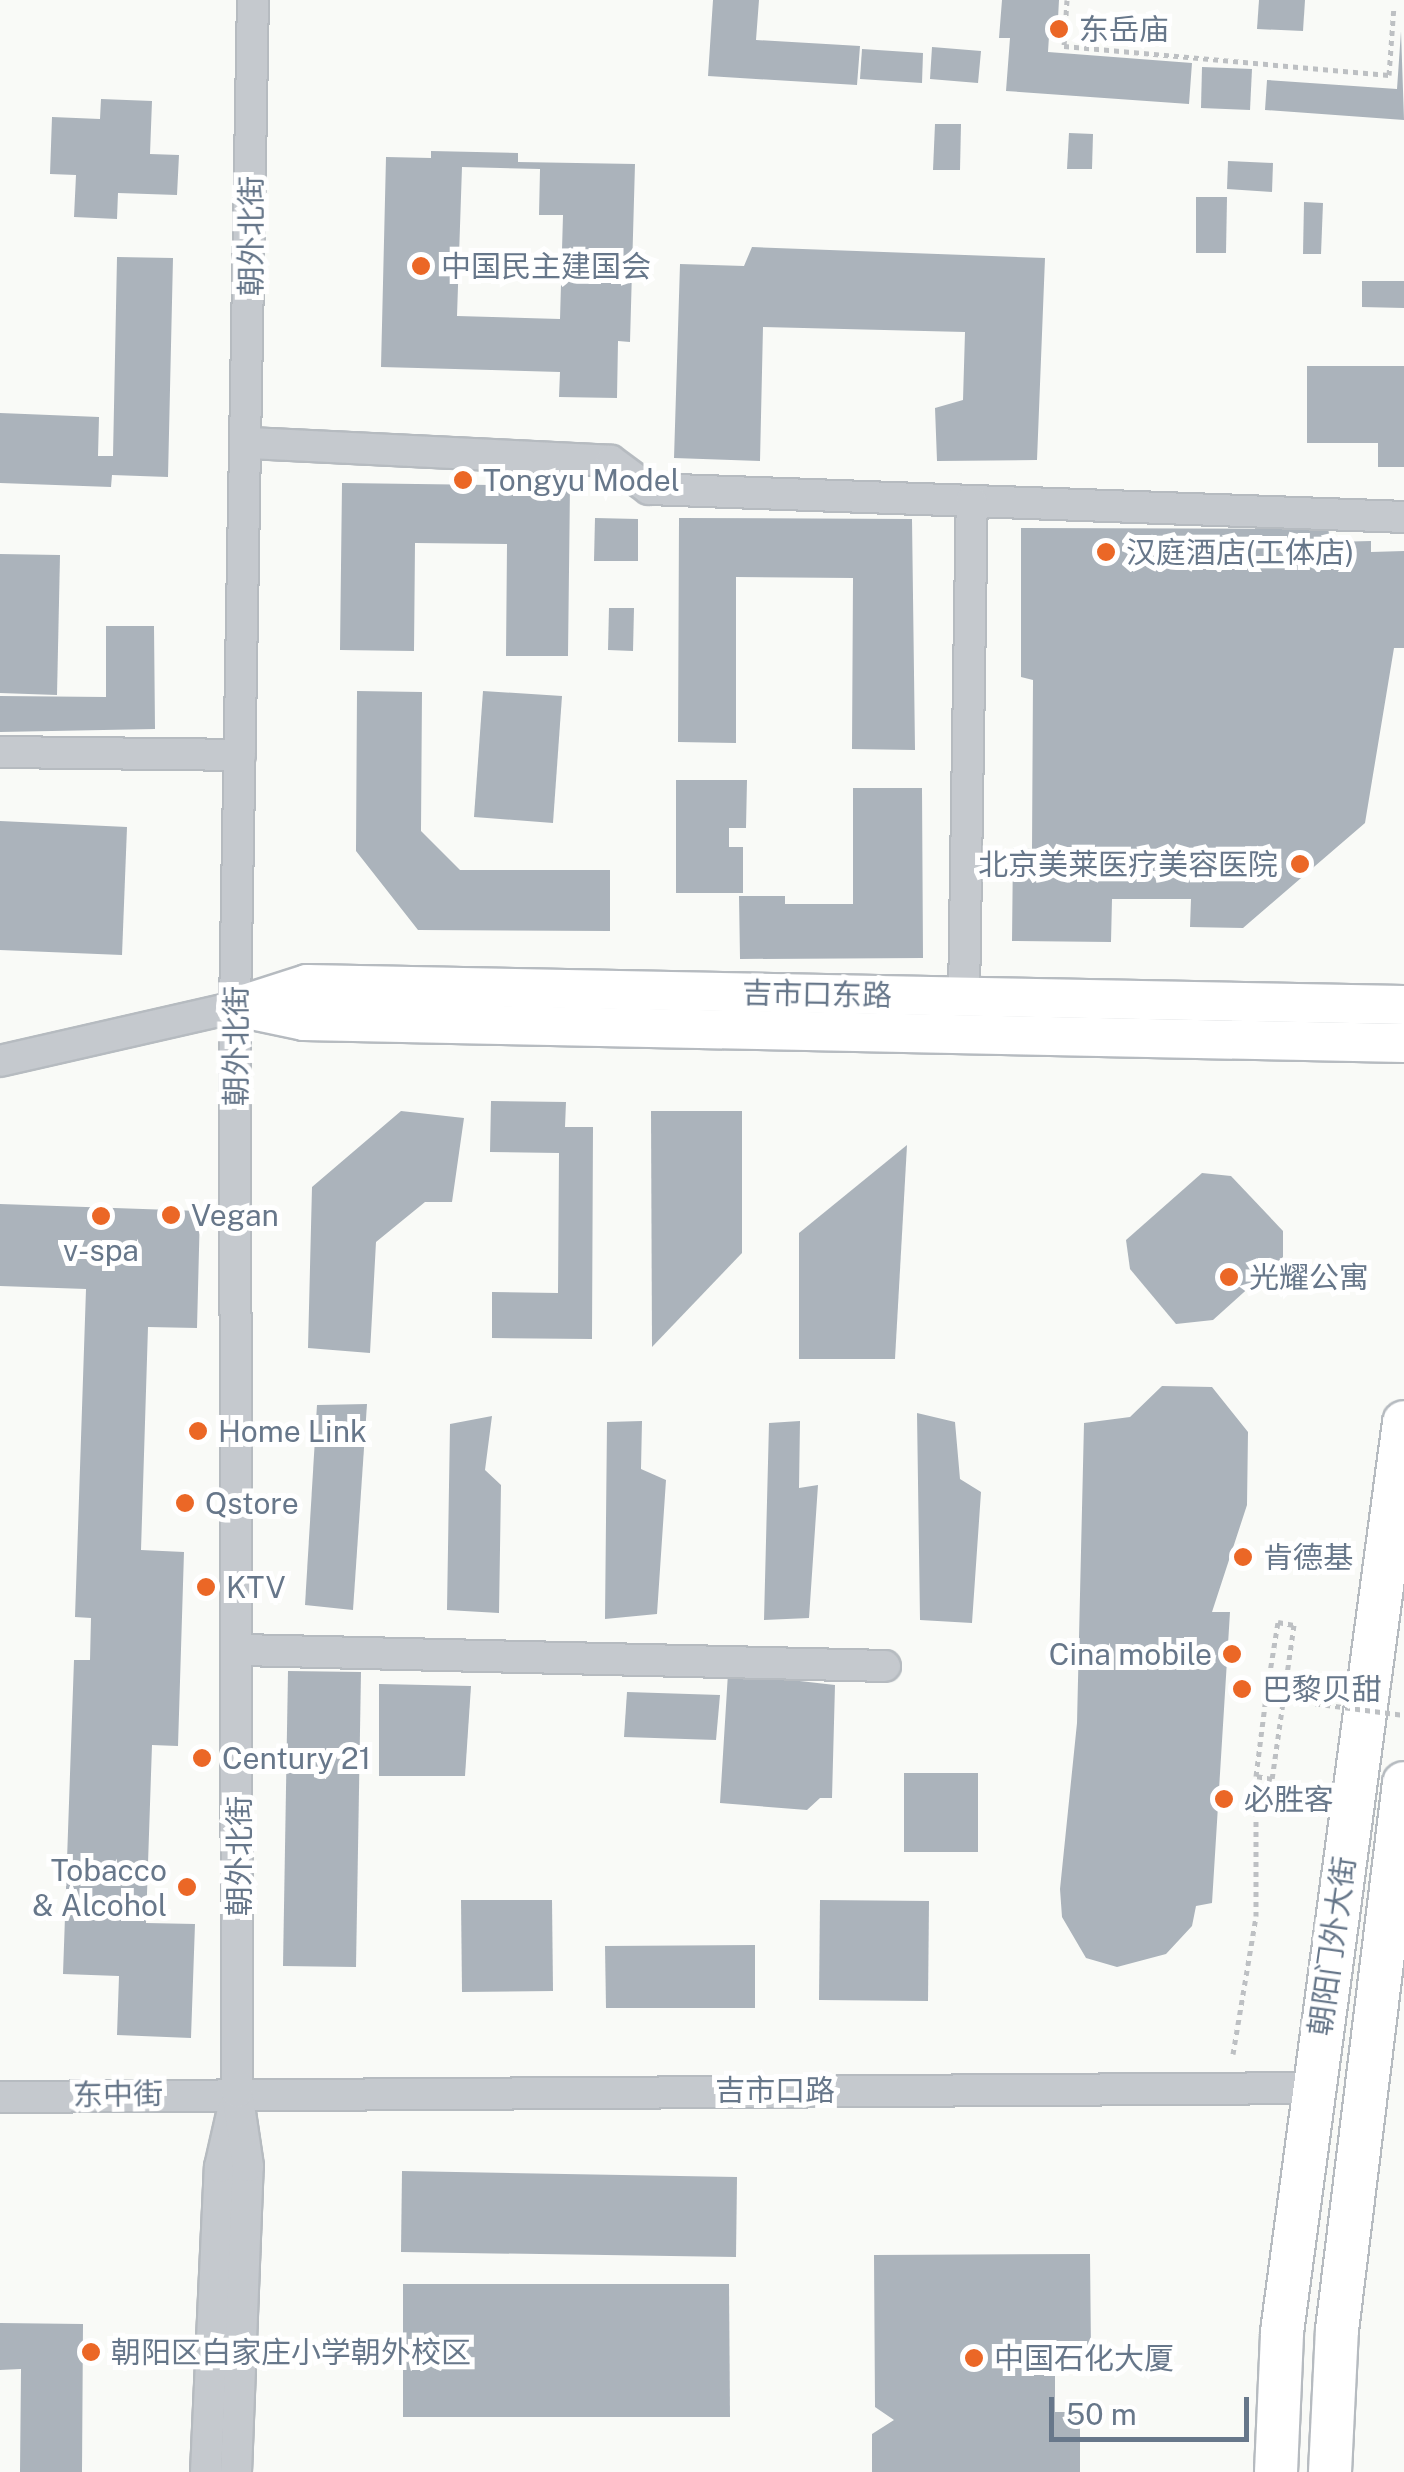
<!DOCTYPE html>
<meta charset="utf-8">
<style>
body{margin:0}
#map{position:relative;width:1404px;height:2472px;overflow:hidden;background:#f9faf7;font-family:"Public Sans","Noto Sans SC",sans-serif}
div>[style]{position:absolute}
.building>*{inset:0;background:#abb3bb}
.path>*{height:5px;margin-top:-2.5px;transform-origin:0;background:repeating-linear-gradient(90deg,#bdc0c3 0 5px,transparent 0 10px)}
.roads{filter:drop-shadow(2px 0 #b6bbc0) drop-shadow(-2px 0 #b6bbc0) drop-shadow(0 2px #b6bbc0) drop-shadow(0 -2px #b6bbc0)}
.minor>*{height:30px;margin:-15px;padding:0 15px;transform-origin:15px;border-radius:15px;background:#c5c9ce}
.major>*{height:38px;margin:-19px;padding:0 19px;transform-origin:19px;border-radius:19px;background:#fff}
.highway>*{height:42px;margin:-21px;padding:0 21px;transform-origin:21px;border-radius:21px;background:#fff}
.path-bridge>*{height:5px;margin-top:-2.5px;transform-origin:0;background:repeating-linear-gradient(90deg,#bdc0c3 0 5px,transparent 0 10px)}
.dots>*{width:28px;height:28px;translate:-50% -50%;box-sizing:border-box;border:5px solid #fff;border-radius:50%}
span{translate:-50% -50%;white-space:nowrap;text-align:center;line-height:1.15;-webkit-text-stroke:10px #fff;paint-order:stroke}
.poi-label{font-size:30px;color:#67778a}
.left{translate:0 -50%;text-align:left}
.right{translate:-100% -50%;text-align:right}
.street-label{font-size:30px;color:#67778a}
.scale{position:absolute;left:1049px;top:2397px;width:200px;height:45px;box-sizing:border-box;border:5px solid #67778a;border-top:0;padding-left:12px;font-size:30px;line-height:35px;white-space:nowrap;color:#67778a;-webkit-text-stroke:8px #fff;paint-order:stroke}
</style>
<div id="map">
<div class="building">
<div style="clip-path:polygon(713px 0,759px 0,756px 40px,860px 46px,857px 85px,708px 76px)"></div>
<div style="clip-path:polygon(1002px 0,1059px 0,1057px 37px,1049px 36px,1048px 52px,1192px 63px,1189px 104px,1006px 91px,1010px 38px,999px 38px)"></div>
<div style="clip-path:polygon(1259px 0,1305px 0,1303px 31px,1257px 29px)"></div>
<div style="clip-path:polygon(1401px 31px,1404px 120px,1265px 110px,1267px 80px,1397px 89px)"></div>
<div style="clip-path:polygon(932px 47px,981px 51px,978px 83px,930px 79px)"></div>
<div style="clip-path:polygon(862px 49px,923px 53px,922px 83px,860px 79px)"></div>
<div style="clip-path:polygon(1202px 67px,1252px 69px,1250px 110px,1201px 108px)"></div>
<div style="clip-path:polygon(101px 99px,152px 101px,150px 154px,179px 155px,177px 195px,118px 193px,117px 219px,74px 217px,76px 175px,50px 174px,52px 117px,100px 119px)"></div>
<div style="clip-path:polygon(935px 124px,961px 124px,960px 170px,933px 170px)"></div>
<div style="clip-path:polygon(1069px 133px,1093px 134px,1092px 169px,1067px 169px)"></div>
<div style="clip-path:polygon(evenodd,431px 151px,518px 153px,518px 162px,635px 164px,630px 342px,618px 341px,617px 398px,559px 397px,560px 372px,381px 367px,386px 157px,431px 158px,431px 151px,462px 167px,540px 169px,539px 215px,563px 215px,560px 319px,457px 316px,462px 167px)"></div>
<div style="clip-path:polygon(1228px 161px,1273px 163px,1272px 192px,1227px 189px)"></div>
<div style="clip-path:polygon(1196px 197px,1227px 197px,1226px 253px,1196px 253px)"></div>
<div style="clip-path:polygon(1304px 202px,1323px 203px,1321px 254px,1303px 254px)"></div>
<div style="clip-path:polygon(752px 247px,1045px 258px,1037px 460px,937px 461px,935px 408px,963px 400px,965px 332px,763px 327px,760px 461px,674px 458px,680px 264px,744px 266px)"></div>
<div style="clip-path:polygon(117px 257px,173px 258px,168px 477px,112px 475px,111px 487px,0 483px,0 413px,99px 417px,98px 456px,113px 456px)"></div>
<div style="clip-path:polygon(1362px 281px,1404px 281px,1404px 308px,1362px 307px)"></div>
<div style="clip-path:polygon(1307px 366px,1404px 366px,1404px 467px,1378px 467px,1378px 443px,1307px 443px)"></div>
<div style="clip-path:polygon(342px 483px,570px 486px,568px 656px,506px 656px,507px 544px,415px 543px,414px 651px,340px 650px)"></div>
<div style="clip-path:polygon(595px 518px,638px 519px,638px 561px,594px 561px)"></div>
<div style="clip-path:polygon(679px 518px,912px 519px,915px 750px,852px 749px,853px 578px,736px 577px,736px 743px,678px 742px)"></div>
<div style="clip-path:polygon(1021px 528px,1328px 529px,1331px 542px,1371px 541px,1371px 552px,1404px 551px,1404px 648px,1394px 648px,1365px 823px,1243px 928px,1190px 927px,1191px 899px,1112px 899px,1111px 942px,1012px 941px,1013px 848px,1032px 849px,1033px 680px,1021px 677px)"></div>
<div style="clip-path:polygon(0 554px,60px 555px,57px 695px,0 693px)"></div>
<div style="clip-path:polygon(609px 608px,634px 608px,633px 651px,608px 650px)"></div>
<div style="clip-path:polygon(106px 626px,154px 626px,155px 729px,0 732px,0 696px,106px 697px)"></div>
<div style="clip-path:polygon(357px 691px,422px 692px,421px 831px,460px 870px,610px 870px,610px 931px,418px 930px,356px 851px)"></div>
<div style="clip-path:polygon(483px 691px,562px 696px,553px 823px,474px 817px)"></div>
<div style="clip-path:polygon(676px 780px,747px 780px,746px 828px,729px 828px,729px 847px,743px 847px,743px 893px,676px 893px)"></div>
<div style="clip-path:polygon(853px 788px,922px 788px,923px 958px,740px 959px,739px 896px,785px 896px,785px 904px,853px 904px)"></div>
<div style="clip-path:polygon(0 821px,127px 827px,122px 955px,0 950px)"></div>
<div style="clip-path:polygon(491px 1101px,566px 1102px,565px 1127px,593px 1127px,592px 1339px,492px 1338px,492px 1292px,558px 1293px,559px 1153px,490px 1152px)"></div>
<div style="clip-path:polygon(401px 1111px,464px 1118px,452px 1202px,425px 1202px,376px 1242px,370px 1353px,308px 1348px,312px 1187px)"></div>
<div style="clip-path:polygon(651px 1111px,742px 1111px,742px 1253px,652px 1347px)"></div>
<div style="clip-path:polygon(907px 1145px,895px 1359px,799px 1359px,799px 1233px)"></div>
<div style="clip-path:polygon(1202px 1173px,1231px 1176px,1283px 1231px,1283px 1257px,1213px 1320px,1176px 1324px,1130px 1269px,1126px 1240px)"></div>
<div style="clip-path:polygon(0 1204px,200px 1211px,197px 1328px,148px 1327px,141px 1550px,184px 1552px,178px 1746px,152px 1745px,146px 1923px,195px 1924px,191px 2038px,117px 2035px,119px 1976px,63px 1974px,74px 1660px,90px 1660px,91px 1618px,75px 1617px,86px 1289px,0 1286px)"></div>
<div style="clip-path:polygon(1162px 1386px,1212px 1387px,1248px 1432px,1247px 1505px,1212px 1612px,1230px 1612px,1212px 1903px,1196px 1906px,1192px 1926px,1166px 1954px,1117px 1967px,1086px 1958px,1062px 1917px,1060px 1889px,1077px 1723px,1084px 1423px,1130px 1417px)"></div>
<div style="clip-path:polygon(367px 1404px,353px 1610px,305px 1605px,317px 1405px)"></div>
<div style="clip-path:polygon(917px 1413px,955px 1422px,960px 1479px,981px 1492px,972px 1623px,920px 1620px)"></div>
<div style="clip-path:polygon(492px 1416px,485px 1470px,501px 1485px,499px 1613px,447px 1610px,450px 1424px)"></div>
<div style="clip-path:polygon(642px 1421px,641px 1469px,666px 1480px,657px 1614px,605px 1619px,607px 1422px)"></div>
<div style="clip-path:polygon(800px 1421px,799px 1488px,818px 1485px,809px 1618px,764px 1620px,769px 1423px)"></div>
<div style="clip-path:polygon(288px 1671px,361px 1672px,356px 1967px,283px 1966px)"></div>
<div style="clip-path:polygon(728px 1673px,835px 1685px,832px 1798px,820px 1798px,807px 1810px,720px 1803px)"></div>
<div style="clip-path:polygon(379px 1684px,471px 1686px,465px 1776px,379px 1776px)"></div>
<div style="clip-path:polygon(627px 1692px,720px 1695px,716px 1740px,624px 1737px)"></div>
<div style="clip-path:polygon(904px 1773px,978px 1773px,978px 1852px,904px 1852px)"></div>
<div style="clip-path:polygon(461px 1900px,552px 1900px,553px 1991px,462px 1992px)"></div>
<div style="clip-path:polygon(820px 1900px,929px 1901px,928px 2001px,819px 2000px)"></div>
<div style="clip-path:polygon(755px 1945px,755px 2008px,606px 2008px,605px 1946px)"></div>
<div style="clip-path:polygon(402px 2171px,737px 2177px,736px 2257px,401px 2252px)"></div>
<div style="clip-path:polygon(1090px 2254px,1091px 2352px,1055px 2364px,1055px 2412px,1080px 2412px,1080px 2472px,872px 2472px,872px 2434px,894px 2420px,875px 2407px,874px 2255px)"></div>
<div style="clip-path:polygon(403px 2284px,729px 2284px,730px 2417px,403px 2417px)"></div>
<div style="clip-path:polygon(0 2323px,83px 2324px,82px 2472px,20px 2472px,21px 2369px,0 2370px)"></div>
</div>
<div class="path">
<div style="left:1067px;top:0;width:46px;rotate:93.7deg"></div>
<div style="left:1064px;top:46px;width:326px;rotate:5.1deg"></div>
<div style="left:1389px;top:75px;width:69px;rotate:-85.9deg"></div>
<div style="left:1233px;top:2054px;width:140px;rotate:-80.5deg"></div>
<div style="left:1256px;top:1916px;width:140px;rotate:-90deg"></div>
<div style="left:1256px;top:1776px;width:80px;rotate:-82.8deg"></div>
<div style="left:1266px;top:1697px;width:76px;rotate:-80.9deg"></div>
<div style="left:1278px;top:1622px;width:16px;rotate:11deg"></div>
<div style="left:1294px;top:1625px;width:156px;rotate:98.1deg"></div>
<div style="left:1272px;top:1779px;width:16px;rotate:-169deg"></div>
</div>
<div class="roads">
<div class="minor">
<div style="left:249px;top:443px;width:362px;rotate:2.8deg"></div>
<div style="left:611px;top:461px;width:47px;rotate:36.4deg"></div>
<div style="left:649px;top:489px;width:756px;rotate:2.12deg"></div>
<div style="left:0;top:752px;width:240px;rotate:0.7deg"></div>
<div style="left:964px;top:997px;width:496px;rotate:-89.1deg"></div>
<div style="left:0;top:1061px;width:241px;rotate:-12.9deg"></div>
<div style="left:241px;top:1650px;width:644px;rotate:1.42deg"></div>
<div style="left:0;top:2097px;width:1313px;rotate:-0.39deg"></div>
<div style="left:206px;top:2472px;width:305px;rotate:-87.4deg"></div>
<div style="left:220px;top:2167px;width:58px;rotate:-77.2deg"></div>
<div style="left:236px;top:2472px;width:306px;rotate:-87.8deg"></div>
<div style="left:248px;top:2166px;width:75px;rotate:-98.5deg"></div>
<div style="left:237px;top:2092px;width:1085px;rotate:-90.11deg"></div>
<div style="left:235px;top:1007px;width:1007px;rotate:-88.98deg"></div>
</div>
<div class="major">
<div style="left:235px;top:1007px;width:76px;rotate:-17.7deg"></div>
<div style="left:307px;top:984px;width:1097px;rotate:1.1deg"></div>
<div style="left:237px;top:1007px;width:68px;rotate:11.8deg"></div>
<div style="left:304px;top:1021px;width:1100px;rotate:1.15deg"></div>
</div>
<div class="highway">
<div style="left:1276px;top:2472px;width:140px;rotate:-87.5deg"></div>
<div style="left:1282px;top:2332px;width:918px;rotate:-82.36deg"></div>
<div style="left:1330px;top:2472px;width:142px;rotate:-87.2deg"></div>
<div style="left:1337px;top:2330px;width:551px;rotate:-83.02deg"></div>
</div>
</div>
<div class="path-bridge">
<div style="left:1266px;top:1697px;width:139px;rotate:7.4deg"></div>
</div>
<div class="dots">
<div style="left:1059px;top:29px;background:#eb6726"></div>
<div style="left:421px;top:266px;background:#eb6726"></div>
<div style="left:463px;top:480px;background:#eb6726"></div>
<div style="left:1106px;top:552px;background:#eb6726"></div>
<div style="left:1300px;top:864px;background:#eb6726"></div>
<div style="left:171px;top:1215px;background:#eb6726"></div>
<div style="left:101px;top:1216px;background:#eb6726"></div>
<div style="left:1229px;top:1277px;background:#eb6726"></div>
<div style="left:198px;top:1431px;background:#eb6726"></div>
<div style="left:185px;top:1503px;background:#eb6726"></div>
<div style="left:1243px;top:1557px;background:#eb6726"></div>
<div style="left:206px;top:1587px;background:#eb6726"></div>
<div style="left:1232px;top:1654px;background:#eb6726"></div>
<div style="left:1242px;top:1689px;background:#eb6726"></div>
<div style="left:202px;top:1758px;background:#eb6726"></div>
<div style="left:1224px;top:1799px;background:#eb6726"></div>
<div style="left:187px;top:1887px;background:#eb6726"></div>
<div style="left:91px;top:2352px;background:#eb6726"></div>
<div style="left:974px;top:2358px;background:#eb6726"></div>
</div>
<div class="poi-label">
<span class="left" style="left:1079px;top:29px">东岳庙</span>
<span class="left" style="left:441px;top:266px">中国民主建国会</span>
<span class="left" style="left:483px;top:480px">Tongyu Model</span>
<span class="left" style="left:1126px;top:552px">汉庭酒店(工体店)</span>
<span class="right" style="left:1278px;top:864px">北京美莱医疗美容医院</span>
<span class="left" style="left:191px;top:1215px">Vegan</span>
<span style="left:101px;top:1250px">v-spa</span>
<span class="left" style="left:1249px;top:1277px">光耀公寓</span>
<span class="left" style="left:218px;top:1431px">Home Link</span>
<span class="left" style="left:205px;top:1503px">Qstore</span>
<span class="left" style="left:1263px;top:1557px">肯德基</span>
<span class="left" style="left:226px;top:1587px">KTV</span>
<span class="right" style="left:1212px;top:1654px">Cina mobile</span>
<span class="left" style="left:1262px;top:1689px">巴黎贝甜</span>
<span class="left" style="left:222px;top:1758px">Century 21</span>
<span class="left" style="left:1244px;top:1799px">必胜客</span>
<span class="right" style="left:167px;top:1887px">Tobacco<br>&amp; Alcohol</span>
<span class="left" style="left:111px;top:2352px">朝阳区白家庄小学朝外校区</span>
<span class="left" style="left:994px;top:2358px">中国石化大厦</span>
</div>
<div class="street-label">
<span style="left:251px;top:236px;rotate:-90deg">朝外北街</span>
<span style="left:817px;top:994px;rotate:1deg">吉市口东路</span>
<span style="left:236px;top:1046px;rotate:-90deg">朝外北街</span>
<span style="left:239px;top:1856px;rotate:-90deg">朝外北街</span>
<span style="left:1332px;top:1946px;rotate:-82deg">朝阳门外大街</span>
<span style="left:775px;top:2090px">吉市口路</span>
<span style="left:118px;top:2094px;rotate:-1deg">东中街</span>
</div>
<div class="scale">50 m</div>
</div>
